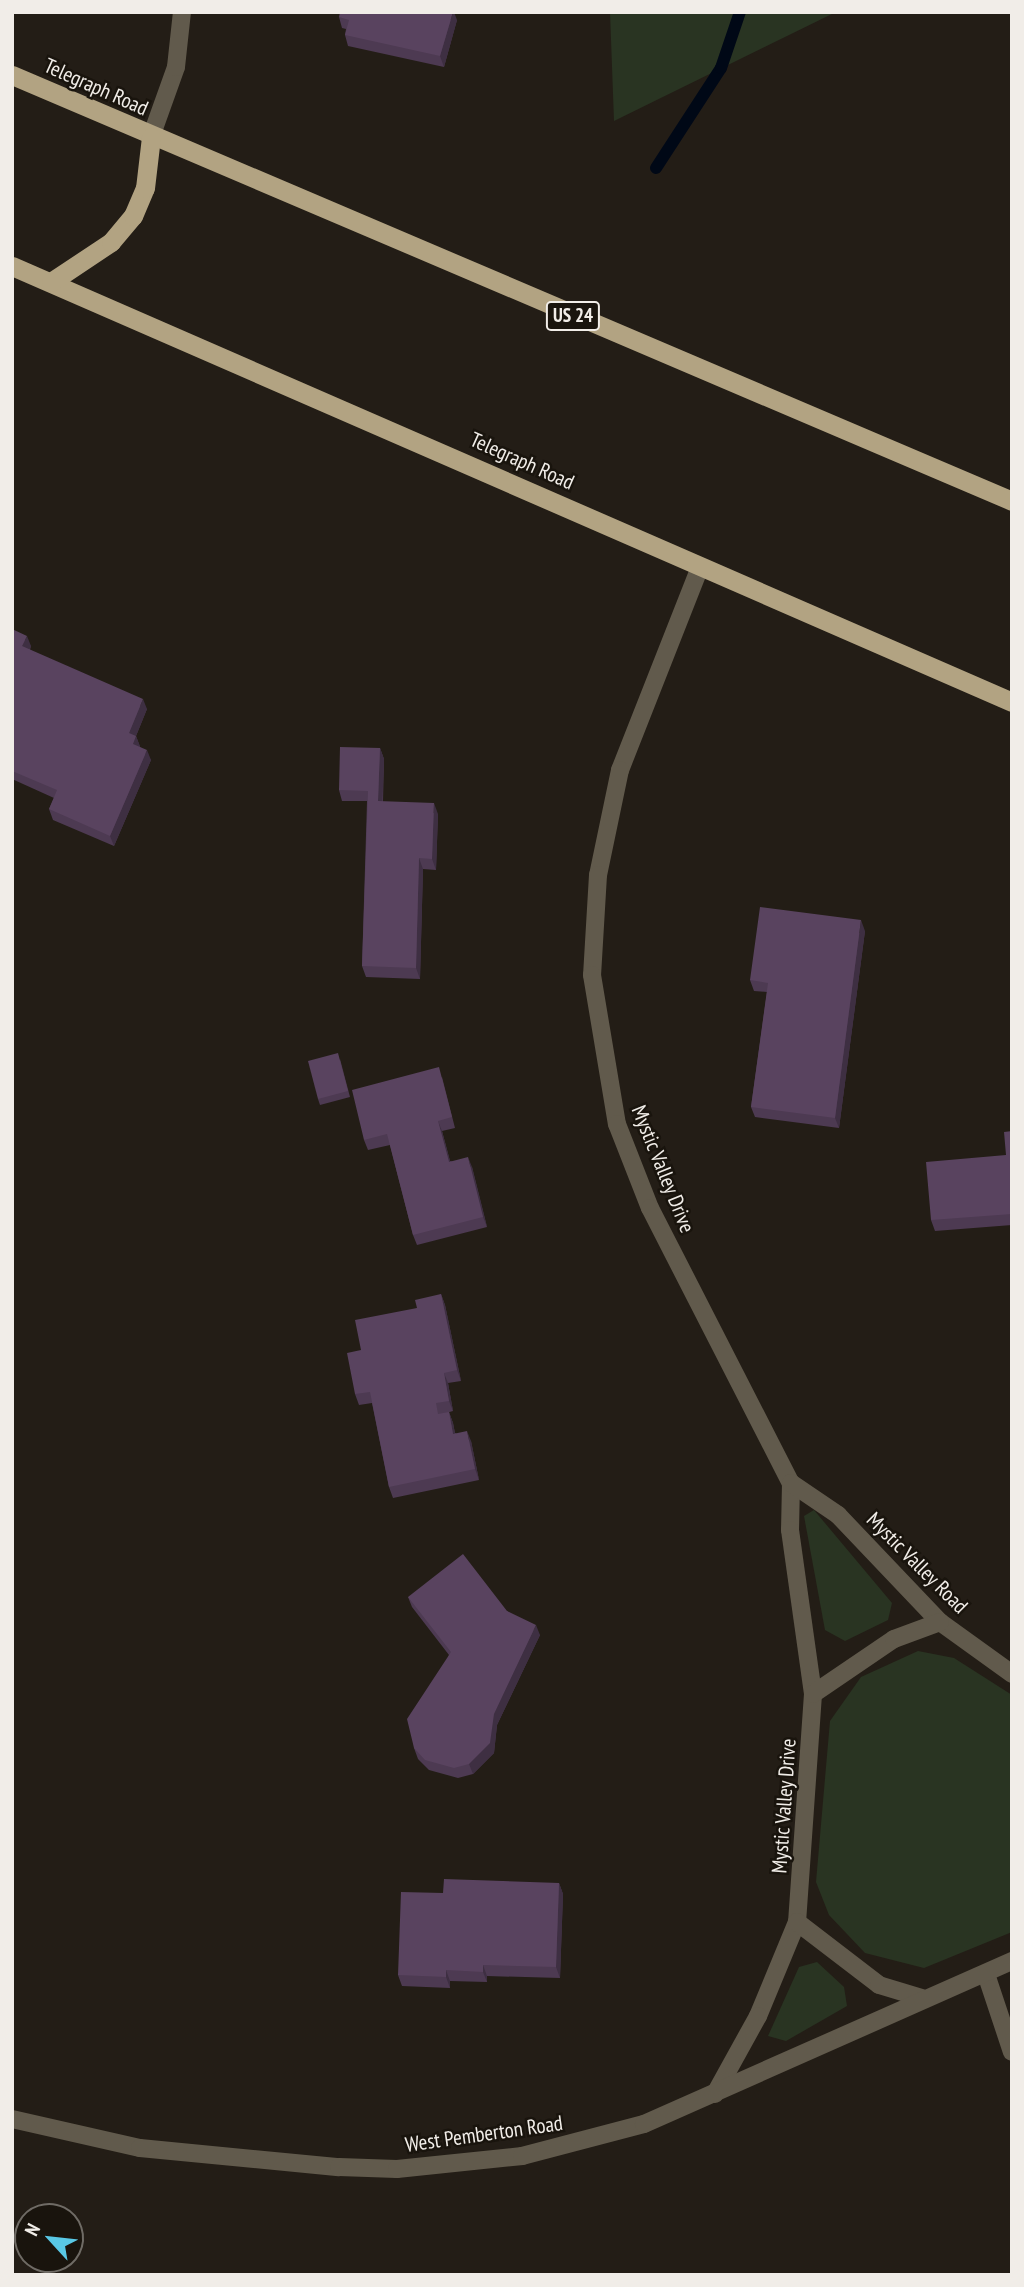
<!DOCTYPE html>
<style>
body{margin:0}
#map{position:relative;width:1024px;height:2287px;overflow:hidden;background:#231d16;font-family:"PT Sans Narrow",sans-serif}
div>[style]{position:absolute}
.green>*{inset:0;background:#293422}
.stream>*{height:12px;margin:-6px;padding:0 6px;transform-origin:6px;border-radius:6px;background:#000816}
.minor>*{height:18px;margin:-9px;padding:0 9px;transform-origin:9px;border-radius:9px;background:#615a4c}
.trunk>*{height:19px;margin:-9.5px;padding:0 9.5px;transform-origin:9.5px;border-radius:9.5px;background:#b2a382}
.wall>*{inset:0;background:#4d3a52}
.shaded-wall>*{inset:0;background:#3e2f42}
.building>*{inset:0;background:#59435f}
span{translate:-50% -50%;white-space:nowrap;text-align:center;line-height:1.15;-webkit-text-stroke:5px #19140d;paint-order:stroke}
.shield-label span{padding:2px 5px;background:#19140d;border:2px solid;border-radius:5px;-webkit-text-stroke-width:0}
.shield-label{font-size:19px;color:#f1ede8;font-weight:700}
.street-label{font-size:21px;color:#f1ede8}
.frame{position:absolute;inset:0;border:14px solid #f1ede8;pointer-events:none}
.north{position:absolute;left:14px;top:2203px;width:70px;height:70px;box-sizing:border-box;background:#19140d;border:2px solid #6f6b65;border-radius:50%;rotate:297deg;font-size:19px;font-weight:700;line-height:28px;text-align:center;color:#f1ede8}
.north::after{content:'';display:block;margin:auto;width:24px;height:32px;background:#59c8e5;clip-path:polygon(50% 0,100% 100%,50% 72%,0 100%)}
</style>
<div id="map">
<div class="green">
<div style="clip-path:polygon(610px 12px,836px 12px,614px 121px)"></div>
<div style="clip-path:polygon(814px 1510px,892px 1603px,888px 1620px,845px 1641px,825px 1630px,804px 1516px)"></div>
<div style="clip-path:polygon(918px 1651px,954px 1658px,1012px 1695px,1012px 1932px,924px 1968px,865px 1953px,829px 1915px,816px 1882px,830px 1721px,861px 1677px)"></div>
<div style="clip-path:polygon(817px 1962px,844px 1987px,847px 2006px,786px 2041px,768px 2036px,799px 1967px)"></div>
</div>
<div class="stream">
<div style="left:656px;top:168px;width:119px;rotate:-57deg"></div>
<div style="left:721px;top:68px;width:59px;rotate:-71.3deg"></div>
</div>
<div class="minor">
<div style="left:151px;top:137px;width:74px;rotate:-70.3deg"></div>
<div style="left:176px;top:67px;width:55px;rotate:-83.8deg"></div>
<div style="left:700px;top:567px;width:218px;rotate:111.5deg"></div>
<div style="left:620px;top:770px;width:107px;rotate:101.8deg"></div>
<div style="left:598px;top:875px;width:100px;rotate:93.4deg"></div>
<div style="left:592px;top:975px;width:151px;rotate:80.5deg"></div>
<div style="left:617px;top:1124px;width:90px;rotate:68.6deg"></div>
<div style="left:650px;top:1208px;width:309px;rotate:62.9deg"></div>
<div style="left:791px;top:1483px;width:47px;rotate:91.2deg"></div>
<div style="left:790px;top:1530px;width:166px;rotate:82deg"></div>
<div style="left:813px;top:1694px;width:229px;rotate:94deg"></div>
<div style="left:797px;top:1922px;width:102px;rotate:112.5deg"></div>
<div style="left:758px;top:2016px;width:89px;rotate:118.9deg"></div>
<div style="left:791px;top:1483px;width:57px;rotate:34.2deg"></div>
<div style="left:838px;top:1515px;width:148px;rotate:46.4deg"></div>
<div style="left:940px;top:1622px;width:89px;rotate:35.8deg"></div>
<div style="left:813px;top:1694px;width:98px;rotate:-34.2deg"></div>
<div style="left:894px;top:1639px;width:49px;rotate:-20.3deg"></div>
<div style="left:797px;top:1922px;width:103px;rotate:37.5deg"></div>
<div style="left:879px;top:1985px;width:45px;rotate:16.8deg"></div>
<div style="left:986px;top:1974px;width:82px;rotate:71.6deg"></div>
<div style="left:12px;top:2119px;width:131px;rotate:12.8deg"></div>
<div style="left:140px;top:2148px;width:200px;rotate:5.5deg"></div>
<div style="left:339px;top:2167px;width:58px;rotate:2deg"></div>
<div style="left:397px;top:2169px;width:126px;rotate:-5.9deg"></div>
<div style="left:522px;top:2156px;width:126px;rotate:-14.7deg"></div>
<div style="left:644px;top:2124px;width:402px;rotate:-23.9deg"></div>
</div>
<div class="trunk">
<div style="left:12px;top:75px;width:1087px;rotate:23.07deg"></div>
<div style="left:12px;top:266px;width:1091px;rotate:23.56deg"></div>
<div style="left:51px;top:282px;width:72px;rotate:-33.7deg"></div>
<div style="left:111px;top:242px;width:34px;rotate:-50deg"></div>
<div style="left:133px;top:216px;width:30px;rotate:-67deg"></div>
<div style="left:145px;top:188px;width:51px;rotate:-83.3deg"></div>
</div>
<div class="wall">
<div style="clip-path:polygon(339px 17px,457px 20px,444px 67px,348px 46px,345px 35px,346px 29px,342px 28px)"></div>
<div style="clip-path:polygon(12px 629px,31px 646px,30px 650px,147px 709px,136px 736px,140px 747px,151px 760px,114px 846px,53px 820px,49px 809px,54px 798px,12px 779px)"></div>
<div style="clip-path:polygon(380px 748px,384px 759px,383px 802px,438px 814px,436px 870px,423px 869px,420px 979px,366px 977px,362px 966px,367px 801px,342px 801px,339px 790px)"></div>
<div style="clip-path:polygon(865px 931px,839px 1128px,755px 1117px,751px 1107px,767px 992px,754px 991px,750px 980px)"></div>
<div style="clip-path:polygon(340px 1059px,350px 1097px,320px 1105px,318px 1099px)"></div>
<div style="clip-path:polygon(442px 1077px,455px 1128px,442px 1131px,450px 1161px,472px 1167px,487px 1227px,417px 1245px,413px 1235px,390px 1145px,368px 1150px,364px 1140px)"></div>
<div style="clip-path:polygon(1012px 1131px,1012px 1225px,935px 1231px,931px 1220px,1006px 1155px)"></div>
<div style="clip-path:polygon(441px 1294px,445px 1305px,461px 1381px,448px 1383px,453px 1411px,446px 1413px,449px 1412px,453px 1423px,455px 1433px,471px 1441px,479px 1480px,393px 1498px,389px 1487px,372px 1403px,359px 1405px,355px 1394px,361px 1350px,417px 1308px)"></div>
<div style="clip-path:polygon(408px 1597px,507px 1611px,540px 1635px,497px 1725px,494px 1753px,473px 1774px,458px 1778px,429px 1770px,418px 1759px,414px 1748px,449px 1655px,412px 1607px)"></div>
<div style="clip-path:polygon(559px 1883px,563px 1894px,560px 1978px,487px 1976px,487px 1982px,450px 1981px,450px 1988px,402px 1986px,398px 1975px,443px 1893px)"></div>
</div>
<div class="shaded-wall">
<div style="clip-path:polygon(453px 12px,454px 12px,457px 20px,444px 67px,440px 56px)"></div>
<div style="clip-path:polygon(27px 636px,31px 646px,26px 657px,22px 646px)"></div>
<div style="clip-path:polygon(143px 699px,147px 709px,136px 736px,140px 746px,136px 754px,129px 733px)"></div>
<div style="clip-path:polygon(380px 748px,384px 759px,382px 812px,378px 801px)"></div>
<div style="clip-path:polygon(147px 750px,151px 760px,114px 846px,110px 836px)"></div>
<div style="clip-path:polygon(434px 803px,438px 814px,436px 870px,432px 859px)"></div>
<div style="clip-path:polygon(419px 858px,423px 869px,420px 979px,416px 968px)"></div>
<div style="clip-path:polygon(861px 920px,865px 931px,839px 1128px,835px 1118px)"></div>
<div style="clip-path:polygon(438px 1121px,442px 1131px,453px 1172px,449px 1162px)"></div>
<div style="clip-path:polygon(468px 1157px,472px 1167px,487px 1227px,483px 1217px)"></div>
<div style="clip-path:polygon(441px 1294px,445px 1305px,461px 1381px,457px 1370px)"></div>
<div style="clip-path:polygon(444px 1373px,448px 1383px,453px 1411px,449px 1401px)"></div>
<div style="clip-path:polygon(449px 1412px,453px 1423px,457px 1444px,453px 1434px)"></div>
<div style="clip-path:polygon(467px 1431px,471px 1441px,479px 1480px,475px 1469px)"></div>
<div style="clip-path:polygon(536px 1625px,540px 1635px,497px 1725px,494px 1753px,473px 1774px,469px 1764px)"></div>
<div style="clip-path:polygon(559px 1883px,563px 1894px,560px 1978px,556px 1967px)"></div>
<div style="clip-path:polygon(483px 1965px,487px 1976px,487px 1982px,483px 1972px)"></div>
<div style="clip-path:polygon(446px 1970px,450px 1981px,450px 1988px,446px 1977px)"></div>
</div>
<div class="building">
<div style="clip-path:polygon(340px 12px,453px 12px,440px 56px,345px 35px,349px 20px,339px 17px)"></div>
<div style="clip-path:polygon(12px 629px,27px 636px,22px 646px,143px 699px,129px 733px,136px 736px,133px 744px,147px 750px,110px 836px,49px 809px,57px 790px,12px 771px)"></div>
<div style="clip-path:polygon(340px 747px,380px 748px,378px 801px,434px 803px,432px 859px,419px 858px,416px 968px,362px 966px,368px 791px,339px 790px)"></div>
<div style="clip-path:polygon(760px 907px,861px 920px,835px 1118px,751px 1107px,768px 983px,750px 980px)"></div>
<div style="clip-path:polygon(338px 1053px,348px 1091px,318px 1099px,308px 1061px)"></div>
<div style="clip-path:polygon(439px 1067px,452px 1117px,438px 1121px,449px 1162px,468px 1157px,483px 1217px,413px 1235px,387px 1134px,364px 1140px,352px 1090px)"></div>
<div style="clip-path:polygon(1012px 1131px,1012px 1214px,931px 1220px,926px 1162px,1006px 1155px,1004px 1132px)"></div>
<div style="clip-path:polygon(441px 1294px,457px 1370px,444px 1373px,449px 1401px,436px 1403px,438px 1414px,449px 1412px,453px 1434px,467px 1431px,475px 1469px,389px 1487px,370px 1392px,355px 1394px,347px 1353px,361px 1350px,355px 1320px,417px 1308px,415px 1300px)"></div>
<div style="clip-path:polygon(463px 1554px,507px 1611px,536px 1625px,494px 1714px,490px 1743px,469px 1764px,454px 1768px,425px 1760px,414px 1748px,407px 1719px,451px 1652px,408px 1597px)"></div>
<div style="clip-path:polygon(444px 1879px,559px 1883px,556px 1967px,483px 1965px,483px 1972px,446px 1970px,446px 1977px,398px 1975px,401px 1892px,443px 1893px)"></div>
</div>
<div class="shield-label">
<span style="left:573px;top:316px">US 24</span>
</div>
<div class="street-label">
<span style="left:96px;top:87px;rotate:24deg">Telegraph Road</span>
<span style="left:522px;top:461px;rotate:24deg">Telegraph Road</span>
<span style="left:663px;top:1169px;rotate:68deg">Mystic Valley Drive</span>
<span style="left:917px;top:1563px;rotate:45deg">Mystic Valley Road</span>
<span style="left:784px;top:1806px;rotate:-86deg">Mystic Valley Drive</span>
<span style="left:484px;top:2134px;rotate:-8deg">West Pemberton Road</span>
</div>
<div class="frame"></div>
<div class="north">N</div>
</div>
